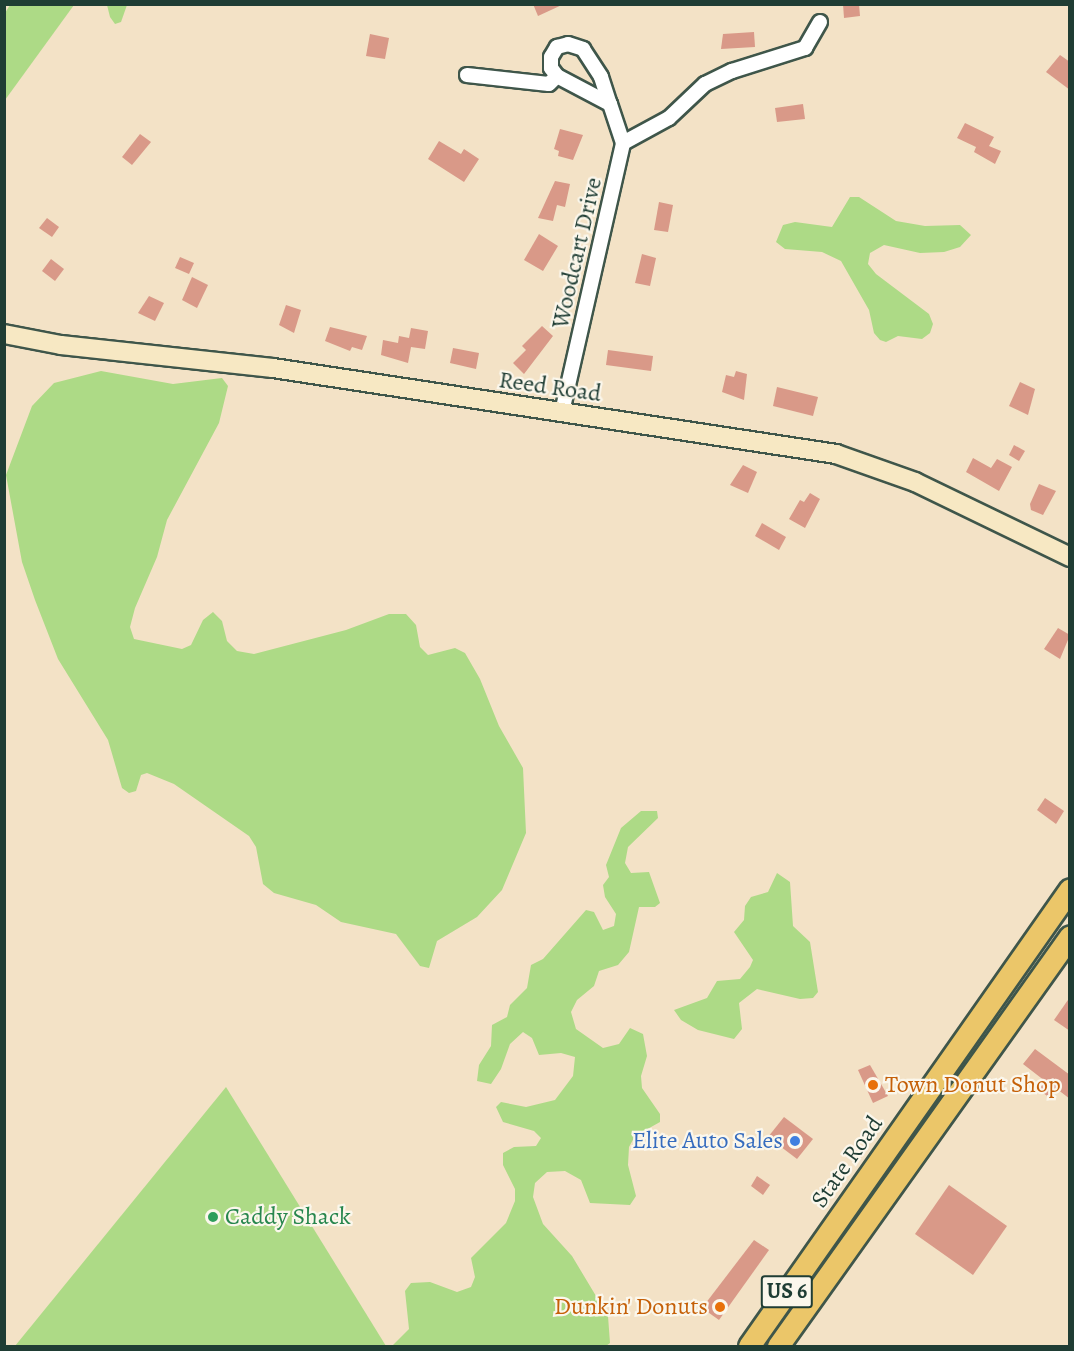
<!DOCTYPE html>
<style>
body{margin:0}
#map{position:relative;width:1074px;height:1351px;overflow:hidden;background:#f3e2c6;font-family:Alegreya,serif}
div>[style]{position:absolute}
.green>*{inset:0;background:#adda86}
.building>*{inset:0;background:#d99988}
.roads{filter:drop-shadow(2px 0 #3f564a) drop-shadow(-2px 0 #3f564a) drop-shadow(0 2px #3f564a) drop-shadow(0 -2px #3f564a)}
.street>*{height:14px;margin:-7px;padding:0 7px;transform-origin:7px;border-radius:7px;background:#fff}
.secondary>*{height:18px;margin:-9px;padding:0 9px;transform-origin:9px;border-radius:9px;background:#f7e8c3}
.primary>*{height:21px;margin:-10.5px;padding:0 10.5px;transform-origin:10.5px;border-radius:10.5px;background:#ebc669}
.dots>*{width:16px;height:16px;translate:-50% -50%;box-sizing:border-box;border:3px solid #fbf7ec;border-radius:50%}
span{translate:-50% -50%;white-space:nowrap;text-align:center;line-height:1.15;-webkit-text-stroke:4.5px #fbf7ec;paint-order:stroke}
.shield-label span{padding:2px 4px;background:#fbf7ec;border:2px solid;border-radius:4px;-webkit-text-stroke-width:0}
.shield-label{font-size:22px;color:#1f3d34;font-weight:700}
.street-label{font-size:24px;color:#1f3d34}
.food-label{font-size:24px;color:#c56008}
.left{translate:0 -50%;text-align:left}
.right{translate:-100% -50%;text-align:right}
.shop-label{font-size:24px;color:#366cbe}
.leisure-label{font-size:24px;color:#27864d}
.frame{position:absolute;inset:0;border:6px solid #1f3d34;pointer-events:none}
</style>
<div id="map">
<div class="green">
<div style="clip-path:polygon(10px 5px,74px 5px,5px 100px,5px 13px)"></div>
<div style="clip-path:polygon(107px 5px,127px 5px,121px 22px,115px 24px,110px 17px)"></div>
<div style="clip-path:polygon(850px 197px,859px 197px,896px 221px,925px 226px,960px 225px,971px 235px,960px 247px,944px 252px,920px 253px,884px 245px,870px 253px,868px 264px,876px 274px,929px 314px,933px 324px,930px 333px,922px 339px,898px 336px,886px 342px,880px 340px,874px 333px,869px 310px,841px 261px,822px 252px,785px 249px,776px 242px,783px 225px,795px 222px,832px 227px)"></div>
<div style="clip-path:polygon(101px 371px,173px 384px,222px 378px,228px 386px,219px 423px,167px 520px,157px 557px,135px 608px,130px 627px,134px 639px,182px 649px,191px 645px,203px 620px,213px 612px,222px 621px,227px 641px,237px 651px,254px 654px,346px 630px,389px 614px,406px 614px,416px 625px,420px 647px,428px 655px,455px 648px,465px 653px,480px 679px,499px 726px,523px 768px,526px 833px,502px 890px,477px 917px,437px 941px,429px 968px,420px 966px,396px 934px,341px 922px,316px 905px,274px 893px,263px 884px,256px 847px,249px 836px,174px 784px,147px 773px,141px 775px,136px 791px,129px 793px,122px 788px,108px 740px,58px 659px,35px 600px,22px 562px,6px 475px,32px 406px,54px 383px)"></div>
<div style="clip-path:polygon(641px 811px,657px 811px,658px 818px,628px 847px,625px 863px,631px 873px,649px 872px,660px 903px,655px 907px,639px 907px,629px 952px,618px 965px,599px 971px,594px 986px,577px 1000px,571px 1012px,576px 1029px,603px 1048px,619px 1044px,630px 1028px,643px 1034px,647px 1056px,641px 1076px,642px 1088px,660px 1114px,660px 1122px,635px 1136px,629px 1147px,628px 1165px,636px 1196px,630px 1205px,590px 1203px,581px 1180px,565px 1171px,547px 1172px,535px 1183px,533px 1197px,543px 1224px,572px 1256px,608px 1316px,610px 1343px,606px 1346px,392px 1346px,409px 1329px,405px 1291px,411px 1283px,430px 1282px,457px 1292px,471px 1287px,475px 1277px,471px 1258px,506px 1223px,515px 1201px,515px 1189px,503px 1165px,503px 1153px,514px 1147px,536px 1146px,541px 1138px,534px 1131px,503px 1122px,496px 1107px,501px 1102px,526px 1107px,555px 1100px,573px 1076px,575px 1057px,561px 1053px,539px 1055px,532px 1038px,523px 1032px,510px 1044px,501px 1069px,491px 1084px,477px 1081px,479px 1065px,491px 1046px,492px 1025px,507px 1017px,510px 1005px,527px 988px,531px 965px,543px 959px,586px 910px,594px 912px,603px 930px,614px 926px,616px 914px,605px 897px,603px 885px,609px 877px,606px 865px,621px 828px)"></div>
<div style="clip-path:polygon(777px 873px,790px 882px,793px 926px,810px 942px,818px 992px,813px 998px,800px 999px,757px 989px,739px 1003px,742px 1029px,734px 1039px,698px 1030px,681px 1020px,674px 1010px,707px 998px,717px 981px,740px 979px,750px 967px,753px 960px,734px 932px,744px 920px,745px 906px,751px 897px,768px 892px)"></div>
<div style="clip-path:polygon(226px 1087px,386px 1346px,15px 1346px)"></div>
</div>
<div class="building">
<div style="clip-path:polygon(533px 4px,564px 4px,538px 16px)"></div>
<div style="clip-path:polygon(843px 4px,859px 4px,860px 16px,844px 18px)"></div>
<div style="clip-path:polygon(754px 32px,755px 47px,721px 49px,723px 34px)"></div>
<div style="clip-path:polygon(370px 34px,389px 38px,385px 59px,366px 56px)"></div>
<div style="clip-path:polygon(1060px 55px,1070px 62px,1070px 90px,1046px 72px)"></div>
<div style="clip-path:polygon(803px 104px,805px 119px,777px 122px,775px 108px)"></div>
<div style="clip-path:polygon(965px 123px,994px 137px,989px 146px,1001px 151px,995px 164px,974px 152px,976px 147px,957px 138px)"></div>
<div style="clip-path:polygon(560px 129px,583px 135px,573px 160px,558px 156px,559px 151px,554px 149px)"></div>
<div style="clip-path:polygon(140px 134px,151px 142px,132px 165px,122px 157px)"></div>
<div style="clip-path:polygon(439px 141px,461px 154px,464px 149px,479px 159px,464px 182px,428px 159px)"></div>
<div style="clip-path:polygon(555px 181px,570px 184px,565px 207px,557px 205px,553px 221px,538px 218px)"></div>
<div style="clip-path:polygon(659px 202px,673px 205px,668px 232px,654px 230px)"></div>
<div style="clip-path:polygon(47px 218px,59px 227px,52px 237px,39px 228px)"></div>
<div style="clip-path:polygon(539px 234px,558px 246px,543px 271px,524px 260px)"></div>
<div style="clip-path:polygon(642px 254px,656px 258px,650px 286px,635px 283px)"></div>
<div style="clip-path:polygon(180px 257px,194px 263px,189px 274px,175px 268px)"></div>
<div style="clip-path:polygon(51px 259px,64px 269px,55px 281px,42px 271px)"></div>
<div style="clip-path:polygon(192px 277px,208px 285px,197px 308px,182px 300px)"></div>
<div style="clip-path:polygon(149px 296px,164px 303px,155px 321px,138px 313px)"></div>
<div style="clip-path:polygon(286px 305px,301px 310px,294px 333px,279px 325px)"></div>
<div style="clip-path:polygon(542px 326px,553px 336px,524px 374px,513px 363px,526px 350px,522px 346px)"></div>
<div style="clip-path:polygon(330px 327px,367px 336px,362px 350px,352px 347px,350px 351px,325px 341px)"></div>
<div style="clip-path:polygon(411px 328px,428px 331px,425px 349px,411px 347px,408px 363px,381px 355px,383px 340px,398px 343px,399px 336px,409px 338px)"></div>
<div style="clip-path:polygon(453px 348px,479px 353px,476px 369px,450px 363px)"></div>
<div style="clip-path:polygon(608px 350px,653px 356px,651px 371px,606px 365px)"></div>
<div style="clip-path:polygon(736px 371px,747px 374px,744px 400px,722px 392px,726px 375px,734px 377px)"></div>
<div style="clip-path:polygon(1020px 382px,1035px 389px,1028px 415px,1009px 406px)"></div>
<div style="clip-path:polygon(777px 387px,818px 397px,813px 416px,773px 406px)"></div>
<div style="clip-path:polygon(1014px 445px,1025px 451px,1019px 461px,1009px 455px)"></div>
<div style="clip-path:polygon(973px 458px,991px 468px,997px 459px,1012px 467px,999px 491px,966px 472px)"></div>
<div style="clip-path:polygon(743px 465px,757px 472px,748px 493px,730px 485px)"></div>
<div style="clip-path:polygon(1039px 484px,1056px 491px,1043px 515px,1031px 510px,1030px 504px)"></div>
<div style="clip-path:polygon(810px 493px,820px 499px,805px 528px,789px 519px,800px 500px,804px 502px)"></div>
<div style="clip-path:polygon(762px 523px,786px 537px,779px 550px,755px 536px)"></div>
<div style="clip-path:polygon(1058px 628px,1070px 635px,1060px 659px,1044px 649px)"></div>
<div style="clip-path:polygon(1045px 798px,1064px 811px,1056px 824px,1037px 810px)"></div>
<div style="clip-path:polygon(1070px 997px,1070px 1031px,1054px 1020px)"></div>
<div style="clip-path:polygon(1035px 1049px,1070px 1075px,1070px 1099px,1057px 1089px,1050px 1098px,1039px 1090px,1045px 1081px,1023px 1064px)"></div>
<div style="clip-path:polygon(870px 1065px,888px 1096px,873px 1103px,858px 1070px)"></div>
<div style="clip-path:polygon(784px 1117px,813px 1139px,797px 1159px,768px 1137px)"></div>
<div style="clip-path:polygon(757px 1176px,770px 1185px,763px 1195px,751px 1186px)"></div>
<div style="clip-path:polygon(949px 1185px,1007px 1226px,973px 1275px,915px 1234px)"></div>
<div style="clip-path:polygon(754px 1240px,769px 1250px,719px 1320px,702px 1308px)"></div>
</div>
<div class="roads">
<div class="street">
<div style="left:467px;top:75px;width:82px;rotate:6.3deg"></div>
<div style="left:549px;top:84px;width:11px;rotate:-45deg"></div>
<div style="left:623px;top:143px;width:52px;rotate:-28.5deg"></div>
<div style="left:669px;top:118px;width:50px;rotate:-43.4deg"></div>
<div style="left:705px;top:84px;width:30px;rotate:-26deg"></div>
<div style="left:732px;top:71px;width:77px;rotate:-17.5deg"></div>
<div style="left:805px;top:48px;width:30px;rotate:-60deg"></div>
<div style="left:562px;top:412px;width:276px;rotate:-77.2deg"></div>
<div style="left:623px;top:143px;width:41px;rotate:-108.4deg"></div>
<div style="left:610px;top:104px;width:60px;rotate:-152.2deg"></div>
<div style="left:557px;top:76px;width:10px;rotate:-127deg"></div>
<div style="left:551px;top:68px;width:11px;rotate:-90deg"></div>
<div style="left:551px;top:57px;width:12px;rotate:-59deg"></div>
<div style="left:557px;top:47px;width:11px;rotate:-15deg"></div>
<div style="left:568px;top:44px;width:16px;rotate:18deg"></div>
<div style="left:583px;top:49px;width:33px;rotate:57deg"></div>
<div style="left:601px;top:77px;width:28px;rotate:72deg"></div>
</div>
<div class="secondary">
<div style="left:4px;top:334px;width:58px;rotate:10.9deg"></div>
<div style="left:61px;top:345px;width:213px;rotate:6.2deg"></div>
<div style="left:273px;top:368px;width:570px;rotate:8.68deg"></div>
<div style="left:836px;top:454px;width:84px;rotate:19.5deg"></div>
<div style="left:915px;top:482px;width:172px;rotate:25.8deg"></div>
</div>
<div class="primary">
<div style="left:749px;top:1346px;width:558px;rotate:-54.92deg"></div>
<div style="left:778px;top:1346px;width:503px;rotate:-54.54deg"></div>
</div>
</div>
<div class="dots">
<div style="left:873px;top:1085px;background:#e8710a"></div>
<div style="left:795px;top:1141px;background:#3f7fe0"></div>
<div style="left:213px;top:1217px;background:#2e9e5b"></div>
<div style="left:720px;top:1307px;background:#e8710a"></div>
</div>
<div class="shield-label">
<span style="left:787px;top:1292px">US 6</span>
</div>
<div class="street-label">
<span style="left:577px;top:253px;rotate:-77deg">Woodcart Drive</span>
<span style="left:550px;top:387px;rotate:8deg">Reed Road</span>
<span style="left:847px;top:1162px;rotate:-55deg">State Road</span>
</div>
<div class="food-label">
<span class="left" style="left:885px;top:1085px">Town Donut Shop</span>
<span class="right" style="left:708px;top:1307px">Dunkin' Donuts</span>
</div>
<div class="shop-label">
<span class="right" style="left:783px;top:1141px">Elite Auto Sales</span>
</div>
<div class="leisure-label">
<span class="left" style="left:225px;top:1217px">Caddy Shack</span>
</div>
<div class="frame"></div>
</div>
